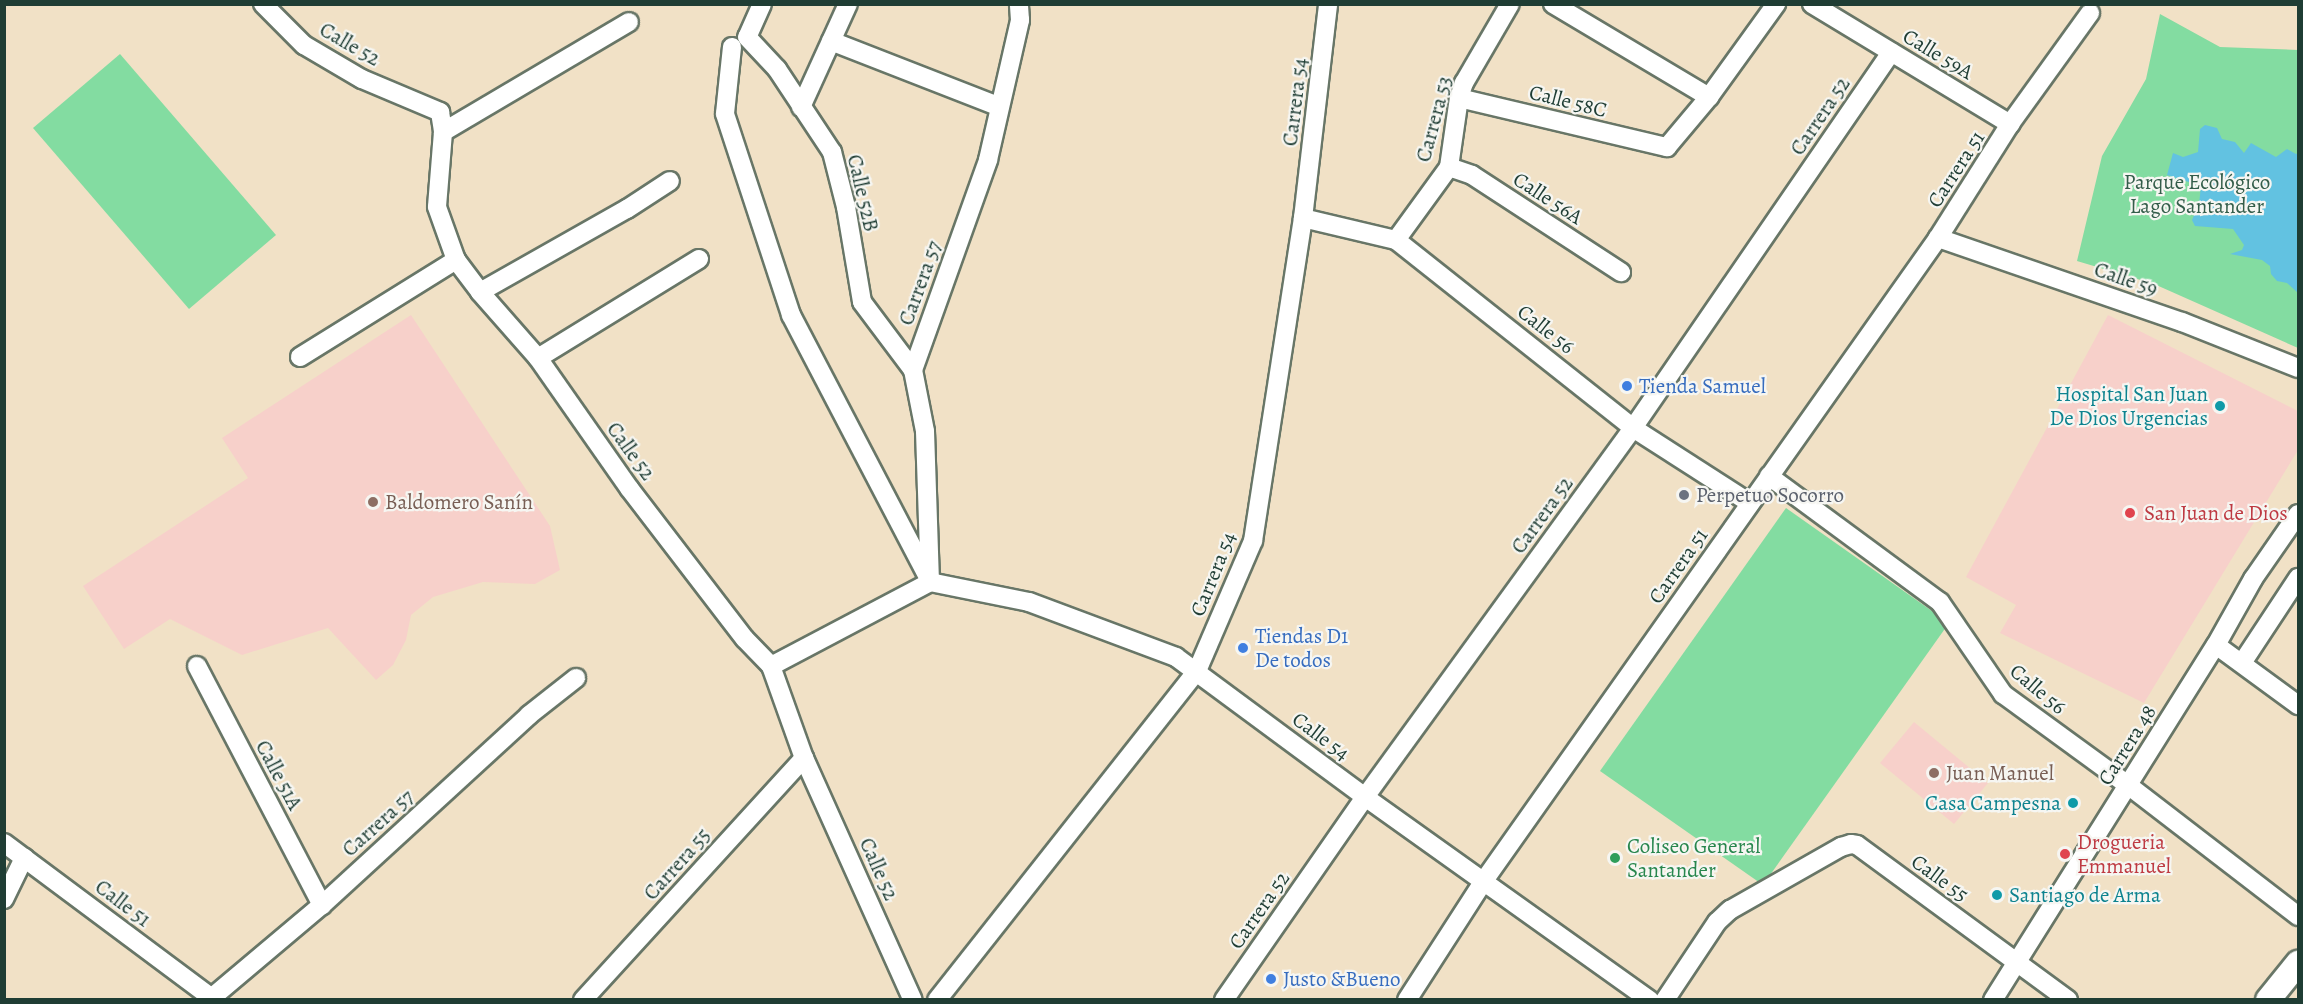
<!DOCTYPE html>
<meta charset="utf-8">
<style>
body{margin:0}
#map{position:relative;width:2303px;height:1004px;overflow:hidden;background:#f1e1c6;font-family:Alegreya,serif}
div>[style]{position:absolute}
.built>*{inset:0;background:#f7d0ca}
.green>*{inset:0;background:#83dca1}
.water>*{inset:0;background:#62c2e1}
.roads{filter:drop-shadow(2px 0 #687667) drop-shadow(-2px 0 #687667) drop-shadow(0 2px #687667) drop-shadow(0 -2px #687667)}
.street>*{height:18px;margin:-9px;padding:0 9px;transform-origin:9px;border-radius:9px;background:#fff}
.secondary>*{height:24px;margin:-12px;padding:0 12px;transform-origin:12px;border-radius:12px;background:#fff}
.dots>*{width:16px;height:16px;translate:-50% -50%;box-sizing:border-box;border:3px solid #f6f6f2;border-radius:50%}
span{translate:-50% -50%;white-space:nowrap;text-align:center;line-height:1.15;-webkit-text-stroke:4.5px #f6f6f2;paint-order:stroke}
.street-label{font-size:21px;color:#1f3d34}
.park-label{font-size:21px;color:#335d4a}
.shop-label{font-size:21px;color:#366cbe}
.left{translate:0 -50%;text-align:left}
.culture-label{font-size:21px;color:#0d838f}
.right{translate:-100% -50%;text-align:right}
.worship-label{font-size:21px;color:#5b616d}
.education-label{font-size:21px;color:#785e54}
.health-label{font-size:21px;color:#be3a42}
.leisure-label{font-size:21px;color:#27864d}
.frame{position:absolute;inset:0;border:6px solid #1f3d34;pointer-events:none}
</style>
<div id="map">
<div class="built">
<div style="clip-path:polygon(411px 315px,550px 526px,560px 570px,535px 584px,483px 582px,433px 597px,411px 615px,406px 640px,393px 665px,376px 680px,328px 628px,242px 655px,170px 619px,124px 649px,83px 586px,248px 478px,222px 438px)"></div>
<div style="clip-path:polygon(2108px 315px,2298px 411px,2298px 450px,2144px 703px,2000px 633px,2016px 605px,1966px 577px)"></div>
<div style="clip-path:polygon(1914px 722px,1988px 783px,1954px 824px,1880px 763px)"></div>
</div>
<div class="green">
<div style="clip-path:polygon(2160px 14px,2220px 47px,2298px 50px,2298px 348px,2154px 284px,2077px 261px,2102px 156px,2146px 79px)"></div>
<div style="clip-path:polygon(120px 54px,276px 235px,189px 309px,33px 128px)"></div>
<div style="clip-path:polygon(1786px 508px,1949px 623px,1763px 885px,1600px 771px)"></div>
</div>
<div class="water">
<div style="clip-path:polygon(2205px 125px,2217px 128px,2222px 139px,2235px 142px,2244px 153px,2251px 143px,2276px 157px,2287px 149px,2296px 154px,2298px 153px,2298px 293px,2287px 283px,2277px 281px,2271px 274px,2270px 266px,2262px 260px,2230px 254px,2242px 250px,2244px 245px,2233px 229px,2195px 226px,2192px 220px,2199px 204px,2201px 186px,2167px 175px,2173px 153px,2183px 157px,2198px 152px,2200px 129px)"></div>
</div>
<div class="roads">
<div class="street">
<div style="left:263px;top:4px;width:58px;rotate:45deg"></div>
<div style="left:304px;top:45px;width:67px;rotate:30.4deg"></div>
<div style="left:362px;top:79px;width:85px;rotate:22.9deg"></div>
<div style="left:440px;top:112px;width:20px;rotate:81deg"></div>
<div style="left:443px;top:132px;width:75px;rotate:94.6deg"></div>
<div style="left:437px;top:207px;width:56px;rotate:70.3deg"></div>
<div style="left:456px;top:260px;width:40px;rotate:53deg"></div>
<div style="left:480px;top:292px;width:88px;rotate:48.7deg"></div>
<div style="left:538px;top:358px;width:159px;rotate:55deg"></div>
<div style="left:629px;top:488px;width:190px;rotate:52.5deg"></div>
<div style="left:745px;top:639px;width:37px;rotate:46deg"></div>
<div style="left:771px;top:666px;width:98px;rotate:70.3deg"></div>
<div style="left:804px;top:758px;width:265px;rotate:65.8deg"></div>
<div style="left:762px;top:4px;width:36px;rotate:114deg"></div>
<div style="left:747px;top:37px;width:44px;rotate:46.8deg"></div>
<div style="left:777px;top:69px;width:100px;rotate:56.5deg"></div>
<div style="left:832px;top:152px;width:57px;rotate:75.7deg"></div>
<div style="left:846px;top:207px;width:96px;rotate:80.4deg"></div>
<div style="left:862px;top:302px;width:85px;rotate:53.1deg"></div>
<div style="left:1553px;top:4px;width:182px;rotate:30.8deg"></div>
<div style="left:1812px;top:4px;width:232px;rotate:31.2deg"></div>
<div style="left:831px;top:41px;width:181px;rotate:21.3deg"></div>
<div style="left:732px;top:47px;width:67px;rotate:96deg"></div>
<div style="left:725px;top:114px;width:212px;rotate:71.8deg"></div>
<div style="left:791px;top:315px;width:296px;rotate:62.4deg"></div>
<div style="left:1459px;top:98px;width:214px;rotate:13.3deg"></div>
<div style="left:1667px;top:147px;width:65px;rotate:-50deg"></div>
<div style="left:1709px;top:97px;width:115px;rotate:-54.2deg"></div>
<div style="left:801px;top:107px;width:113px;rotate:-65.5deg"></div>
<div style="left:443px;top:132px;width:216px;rotate:-30.6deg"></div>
<div style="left:1449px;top:167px;width:24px;rotate:19deg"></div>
<div style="left:1472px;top:175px;width:178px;rotate:33.1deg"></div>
<div style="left:1303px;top:218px;width:96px;rotate:13.3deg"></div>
<div style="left:1396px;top:240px;width:303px;rotate:38.4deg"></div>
<div style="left:1633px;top:428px;width:139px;rotate:32.7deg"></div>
<div style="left:1938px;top:238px;width:258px;rotate:19deg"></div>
<div style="left:2182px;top:322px;width:125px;rotate:21.6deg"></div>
<div style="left:1396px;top:240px;width:90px;rotate:-54deg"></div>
<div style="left:1449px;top:167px;width:70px;rotate:-81.8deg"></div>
<div style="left:1459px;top:98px;width:16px;rotate:-72deg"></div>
<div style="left:1464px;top:83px;width:91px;rotate:-59.8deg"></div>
<div style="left:480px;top:292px;width:169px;rotate:-29.5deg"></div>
<div style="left:627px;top:209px;width:51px;rotate:-33.1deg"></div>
<div style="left:300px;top:357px;width:184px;rotate:-31.9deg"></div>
<div style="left:538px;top:358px;width:189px;rotate:-31.6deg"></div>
<div style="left:1769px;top:476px;width:212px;rotate:36.4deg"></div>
<div style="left:1940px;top:602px;width:112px;rotate:55.6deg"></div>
<div style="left:2003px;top:694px;width:155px;rotate:36.1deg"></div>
<div style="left:2128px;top:785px;width:215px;rotate:37.6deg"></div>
<div style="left:930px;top:582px;width:101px;rotate:11.4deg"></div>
<div style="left:1029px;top:602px;width:157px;rotate:20.5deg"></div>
<div style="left:1176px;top:657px;width:235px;rotate:36.5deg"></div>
<div style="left:1365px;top:797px;width:350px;rotate:35.5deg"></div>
<div style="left:930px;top:582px;width:151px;rotate:-91.9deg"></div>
<div style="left:925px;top:431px;width:62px;rotate:-101.1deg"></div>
<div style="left:913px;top:370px;width:223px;rotate:-70.3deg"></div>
<div style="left:988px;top:160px;width:144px;rotate:-77.1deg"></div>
<div style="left:1020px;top:20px;width:16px;rotate:-94deg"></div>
<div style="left:2216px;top:645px;width:102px;rotate:36.2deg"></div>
<div style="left:2242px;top:663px;width:102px;rotate:-56.6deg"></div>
<div style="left:197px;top:666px;width:270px;rotate:62.4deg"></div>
<div style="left:771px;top:666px;width:180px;rotate:-27.8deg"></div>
<div style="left:4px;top:843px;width:263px;rotate:36.7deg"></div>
<div style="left:4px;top:899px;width:46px;rotate:-64deg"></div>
<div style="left:209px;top:1000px;width:148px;rotate:-40.1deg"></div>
<div style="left:322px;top:905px;width:281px;rotate:-42.5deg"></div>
<div style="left:529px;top:715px;width:60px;rotate:-38.2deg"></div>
<div style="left:583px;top:1000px;width:328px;rotate:-47.6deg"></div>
<div style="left:937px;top:1000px;width:419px;rotate:-51.7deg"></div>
<div style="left:1197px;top:671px;width:142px;rotate:-66.7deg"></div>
<div style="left:1253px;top:541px;width:327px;rotate:-81.2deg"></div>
<div style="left:1303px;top:218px;width:215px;rotate:-83.3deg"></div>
<div style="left:1224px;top:1000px;width:247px;rotate:-55.2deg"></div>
<div style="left:1365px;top:797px;width:456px;rotate:-54deg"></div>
<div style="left:1633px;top:428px;width:456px;rotate:-55.5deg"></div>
<div style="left:1407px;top:1000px;width:140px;rotate:-57.2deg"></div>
<div style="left:1483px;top:882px;width:789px;rotate:-54.76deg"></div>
<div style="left:1938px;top:238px;width:135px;rotate:-57.7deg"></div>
<div style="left:2010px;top:124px;width:137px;rotate:-54.2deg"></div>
<div style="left:1665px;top:1000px;width:94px;rotate:-56.3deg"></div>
<div style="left:1717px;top:922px;width:18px;rotate:-43deg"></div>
<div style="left:1730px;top:910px;width:128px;rotate:-29.6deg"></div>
<div style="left:1841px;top:847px;width:10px;rotate:-17deg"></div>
<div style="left:1851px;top:844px;width:6px;rotate:9deg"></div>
<div style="left:1857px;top:845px;width:262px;rotate:36.3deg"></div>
<div style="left:1993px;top:1000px;width:419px;rotate:-57.9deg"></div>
<div style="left:2216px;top:645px;width:76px;rotate:-60.7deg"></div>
<div style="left:2253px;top:579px;width:79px;rotate:-55.3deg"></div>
</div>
<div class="secondary">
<div style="left:2268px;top:1000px;width:48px;rotate:-51deg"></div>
</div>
</div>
<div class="dots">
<div style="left:1627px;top:386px;background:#3f7fe0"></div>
<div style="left:2220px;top:406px;background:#0f9aa8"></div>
<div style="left:1684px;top:495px;background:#6b7280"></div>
<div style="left:373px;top:502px;background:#8d6e63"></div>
<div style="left:2130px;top:513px;background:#e0444e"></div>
<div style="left:1243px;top:648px;background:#3f7fe0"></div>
<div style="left:1934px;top:773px;background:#8d6e63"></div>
<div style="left:2073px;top:803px;background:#0f9aa8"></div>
<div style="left:2065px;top:854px;background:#e0444e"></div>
<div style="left:1615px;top:858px;background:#2e9e5b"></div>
<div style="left:1997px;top:895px;background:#0f9aa8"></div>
<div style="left:1271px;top:979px;background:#3f7fe0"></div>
</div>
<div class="street-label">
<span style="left:350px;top:44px;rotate:30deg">Calle 52</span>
<span style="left:1938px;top:54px;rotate:31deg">Calle 59A</span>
<span style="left:1568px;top:101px;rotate:14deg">Calle 58C</span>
<span style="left:1295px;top:102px;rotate:-83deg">Carrera 54</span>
<span style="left:1820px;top:116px;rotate:-56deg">Carrera 52</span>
<span style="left:1434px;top:119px;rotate:-75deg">Carrera 53</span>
<span style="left:1956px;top:169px;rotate:-57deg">Carrera 51</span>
<span style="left:863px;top:193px;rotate:77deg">Calle 52B</span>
<span style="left:1548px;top:198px;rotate:33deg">Calle 56A</span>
<span style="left:2126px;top:279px;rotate:19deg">Calle 59</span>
<span style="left:920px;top:283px;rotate:-70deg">Carrera 57</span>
<span style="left:1546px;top:329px;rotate:38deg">Calle 56</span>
<span style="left:631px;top:451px;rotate:54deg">Calle 52</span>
<span style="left:1542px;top:515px;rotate:-54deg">Carrera 52</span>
<span style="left:1678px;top:566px;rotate:-55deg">Carrera 51</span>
<span style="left:1213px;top:574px;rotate:-68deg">Carrera 54</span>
<span style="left:2038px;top:689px;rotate:40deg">Calle 56</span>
<span style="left:1321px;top:736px;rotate:37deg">Calle 54</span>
<span style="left:2127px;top:745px;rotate:-58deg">Carrera 48</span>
<span style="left:279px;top:775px;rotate:62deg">Calle 51A</span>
<span style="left:378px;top:823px;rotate:-42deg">Carrera 57</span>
<span style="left:677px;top:864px;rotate:-48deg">Carrera 55</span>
<span style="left:879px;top:869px;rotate:66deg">Calle 52</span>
<span style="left:1940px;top:878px;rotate:36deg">Calle 55</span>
<span style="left:123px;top:903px;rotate:37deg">Calle 51</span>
<span style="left:1259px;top:910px;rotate:-55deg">Carrera 52</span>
</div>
<div class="park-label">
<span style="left:2197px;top:194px">Parque Ecológico<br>Lago Santander</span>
</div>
<div class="shop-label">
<span class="left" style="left:1639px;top:386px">Tienda Samuel</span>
<span class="left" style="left:1255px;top:648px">Tiendas D1<br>De todos</span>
<span class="left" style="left:1283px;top:979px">Justo &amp;Bueno</span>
</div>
<div class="culture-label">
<span class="right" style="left:2208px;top:406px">Hospital San Juan<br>De Dios Urgencias</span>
<span class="right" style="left:2061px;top:803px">Casa Campesna</span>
<span class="left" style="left:2009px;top:895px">Santiago de Arma</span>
</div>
<div class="worship-label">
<span class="left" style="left:1696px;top:495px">Perpetuo Socorro</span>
</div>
<div class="education-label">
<span class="left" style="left:385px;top:502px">Baldomero Sanín</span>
<span class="left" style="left:1946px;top:773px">Juan Manuel</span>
</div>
<div class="health-label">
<span class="left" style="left:2144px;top:513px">San Juan de Dios</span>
<span class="left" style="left:2077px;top:854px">Drogueria<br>Emmanuel</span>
</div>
<div class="leisure-label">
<span class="left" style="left:1627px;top:858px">Coliseo General<br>Santander</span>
</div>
<div class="frame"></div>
</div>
